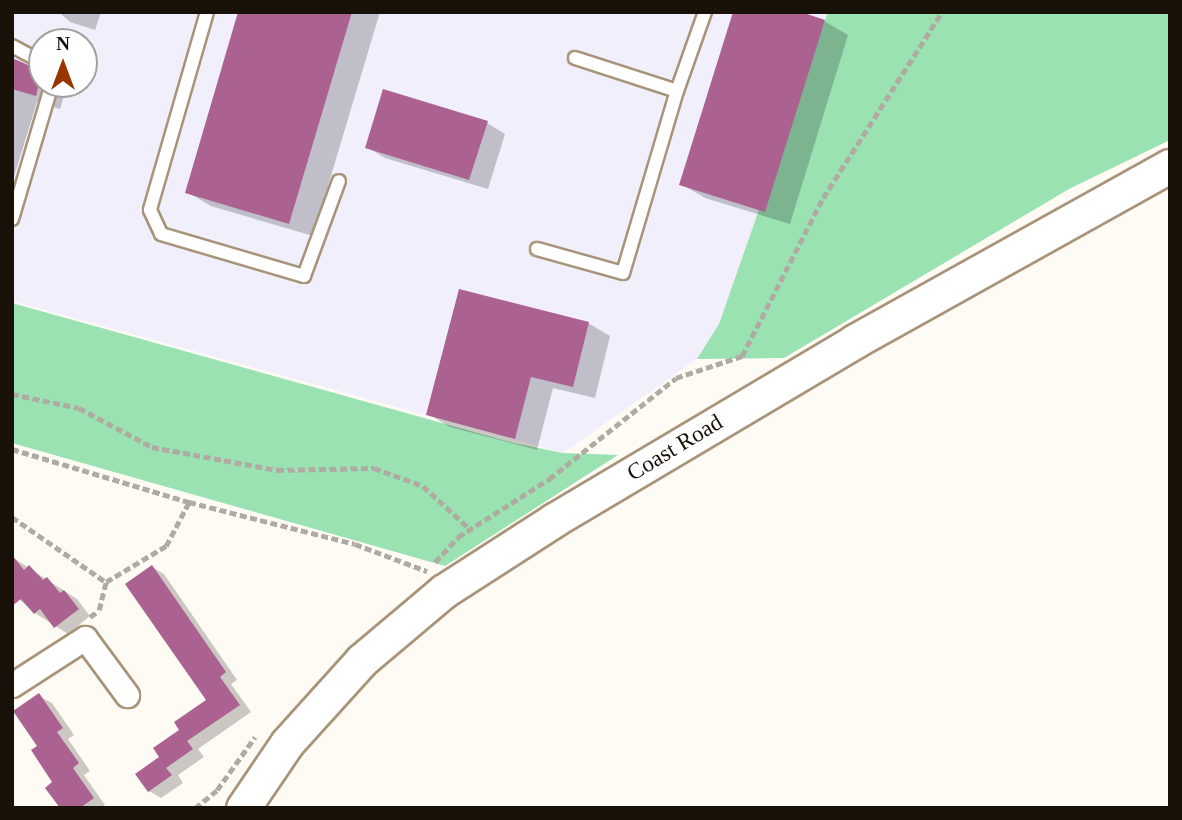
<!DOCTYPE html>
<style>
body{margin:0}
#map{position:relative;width:1182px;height:820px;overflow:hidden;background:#fefaf4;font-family:Georgia,serif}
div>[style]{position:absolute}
.industrial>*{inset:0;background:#f1effc}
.green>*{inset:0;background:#9be2b3}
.shadow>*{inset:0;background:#0003}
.building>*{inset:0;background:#ab6291}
.path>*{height:4.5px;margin-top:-2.25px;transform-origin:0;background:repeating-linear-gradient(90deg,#afaaa2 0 7px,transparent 0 10.5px)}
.roads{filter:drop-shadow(2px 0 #a79479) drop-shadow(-2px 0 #a79479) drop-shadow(0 2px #a79479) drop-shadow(0 -2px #a79479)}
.lane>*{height:12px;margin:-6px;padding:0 6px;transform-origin:6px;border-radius:6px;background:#fff}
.street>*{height:23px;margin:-11.5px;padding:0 11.5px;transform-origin:11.5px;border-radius:11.5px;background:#fff}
.secondary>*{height:33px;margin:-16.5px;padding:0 16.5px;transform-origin:16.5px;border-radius:16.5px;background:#fff}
span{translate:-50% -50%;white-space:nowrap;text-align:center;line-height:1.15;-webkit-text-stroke:6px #fff;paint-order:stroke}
.street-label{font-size:23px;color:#181107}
.frame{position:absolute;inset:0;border:14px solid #181107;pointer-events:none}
.north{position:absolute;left:28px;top:28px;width:70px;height:70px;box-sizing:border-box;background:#fff;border:2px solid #a3a09c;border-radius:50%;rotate:0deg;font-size:19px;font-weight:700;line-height:28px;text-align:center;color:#181107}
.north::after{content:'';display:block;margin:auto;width:24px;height:32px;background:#983400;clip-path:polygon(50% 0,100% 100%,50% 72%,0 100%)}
</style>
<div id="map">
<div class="industrial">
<div style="clip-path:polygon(evenodd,12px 12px,828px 12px,719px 324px,697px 359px,563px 453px,12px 301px,12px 12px,42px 42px,84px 42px,84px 84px,42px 84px,42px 42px)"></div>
</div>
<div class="green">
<div style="clip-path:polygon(828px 12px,1170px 12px,1170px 140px,1069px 189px,784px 358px,697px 359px,719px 324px)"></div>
<div style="clip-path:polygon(12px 303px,514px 443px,563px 453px,618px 455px,445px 566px,12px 443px)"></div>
</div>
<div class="shadow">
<div style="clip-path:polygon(59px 12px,101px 12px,95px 30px,70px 22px)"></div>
<div style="clip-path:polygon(240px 12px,380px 12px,313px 236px,211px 206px,187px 192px)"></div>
<div style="clip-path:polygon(824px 21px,848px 35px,790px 224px,705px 198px,681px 184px)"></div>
<div style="clip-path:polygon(12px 62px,42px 71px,42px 84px,67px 86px,60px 109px,37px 102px,12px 183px)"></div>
<div style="clip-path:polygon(487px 123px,505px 134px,488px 189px,385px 158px,367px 147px)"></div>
<div style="clip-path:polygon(588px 323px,610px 336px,595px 398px,553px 388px,537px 450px,450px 427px,428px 414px)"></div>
<div style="clip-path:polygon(12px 557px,77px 599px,90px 616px,68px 634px,35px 613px,14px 595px)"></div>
<div style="clip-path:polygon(152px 567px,164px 574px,237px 680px,231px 684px,251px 712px,198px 749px,204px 757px,178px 775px,183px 783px,161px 798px,149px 791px,161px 758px,208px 701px)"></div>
<div style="clip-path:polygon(39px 696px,52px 703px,74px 735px,68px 739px,90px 771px,84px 775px,105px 805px,101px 808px,62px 808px,40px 746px)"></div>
</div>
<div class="building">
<div style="clip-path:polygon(238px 12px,352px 12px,289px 224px,185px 193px)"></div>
<div style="clip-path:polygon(733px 12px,801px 12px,825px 20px,765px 212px,679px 185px)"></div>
<div style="clip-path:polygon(12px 58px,42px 71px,36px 96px,12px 89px)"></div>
<div style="clip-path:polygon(383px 89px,488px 121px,469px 180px,365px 148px)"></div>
<div style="clip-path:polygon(459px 289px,589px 322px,573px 387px,531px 377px,515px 439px,426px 415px)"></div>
<div style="clip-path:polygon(12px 555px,24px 570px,29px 565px,43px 580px,47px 577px,60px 593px,64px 590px,79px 609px,54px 628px,40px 609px,34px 614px,21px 599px,12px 606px)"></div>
<div style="clip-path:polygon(152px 565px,226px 672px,220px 677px,240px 705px,187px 741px,193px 749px,166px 768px,172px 775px,148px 792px,135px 774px,159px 757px,153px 748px,179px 730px,174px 722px,206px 700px,125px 584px)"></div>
<div style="clip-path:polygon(39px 693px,63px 728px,57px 732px,79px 763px,73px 768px,94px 798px,80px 808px,60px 808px,45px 788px,52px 782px,31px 750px,37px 746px,13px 711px)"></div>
</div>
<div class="path">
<div style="left:12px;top:394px;width:68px;rotate:11.8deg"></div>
<div style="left:79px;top:408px;width:83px;rotate:28.1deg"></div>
<div style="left:152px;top:447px;width:127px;rotate:10.4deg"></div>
<div style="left:277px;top:470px;width:97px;rotate:-1.2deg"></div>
<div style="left:374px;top:468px;width:52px;rotate:20.2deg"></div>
<div style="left:423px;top:486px;width:64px;rotate:42.5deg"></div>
<div style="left:12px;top:449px;width:185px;rotate:16.7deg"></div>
<div style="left:189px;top:502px;width:171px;rotate:14.2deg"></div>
<div style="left:355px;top:544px;width:77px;rotate:20.6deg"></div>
<div style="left:12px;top:517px;width:114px;rotate:34.7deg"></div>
<div style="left:435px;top:562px;width:34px;rotate:-47deg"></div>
<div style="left:458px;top:537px;width:108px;rotate:-32.5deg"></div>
<div style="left:549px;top:479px;width:162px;rotate:-38.5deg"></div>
<div style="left:676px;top:378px;width:70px;rotate:-18.4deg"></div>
<div style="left:742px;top:356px;width:178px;rotate:-62.9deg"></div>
<div style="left:823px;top:198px;width:221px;rotate:-57.4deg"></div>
<div style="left:90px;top:617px;width:11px;rotate:-38deg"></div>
<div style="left:99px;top:610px;width:29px;rotate:-76deg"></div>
<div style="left:106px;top:582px;width:70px;rotate:-31deg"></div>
<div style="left:166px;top:546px;width:50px;rotate:-62.4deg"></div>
<div style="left:195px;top:808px;width:28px;rotate:-39deg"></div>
<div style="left:217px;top:790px;width:65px;rotate:-54.4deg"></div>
</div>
<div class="roads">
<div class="lane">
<div style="left:207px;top:12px;width:206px;rotate:106.1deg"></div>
<div style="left:150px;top:210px;width:26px;rotate:65deg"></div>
<div style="left:161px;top:234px;width:149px;rotate:16.4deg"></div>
<div style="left:304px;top:276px;width:101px;rotate:-69.8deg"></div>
<div style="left:12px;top:46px;width:34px;rotate:28deg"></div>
<div style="left:575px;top:58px;width:107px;rotate:17.9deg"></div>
<div style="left:12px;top:219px;width:141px;rotate:-73.5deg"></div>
<div style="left:537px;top:249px;width:89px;rotate:15.6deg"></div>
<div style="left:623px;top:273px;width:190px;rotate:-73.5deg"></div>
<div style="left:677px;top:91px;width:84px;rotate:-70.5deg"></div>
</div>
<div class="street">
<div style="left:12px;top:685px;width:87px;rotate:-32.8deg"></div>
<div style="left:85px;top:638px;width:71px;rotate:53.6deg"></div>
</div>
<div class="secondary">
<div style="left:243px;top:808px;width:78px;rotate:-55.9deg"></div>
<div style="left:287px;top:743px;width:112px;rotate:-47.9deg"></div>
<div style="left:362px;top:660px;width:107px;rotate:-40.1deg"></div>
<div style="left:444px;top:591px;width:131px;rotate:-32.8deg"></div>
<div style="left:554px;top:520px;width:350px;rotate:-30.7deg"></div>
<div style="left:855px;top:341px;width:360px;rotate:-29.1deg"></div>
</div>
</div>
<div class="street-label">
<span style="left:675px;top:448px;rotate:-31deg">Coast Road</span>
</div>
<div class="frame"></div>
<div class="north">N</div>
</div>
